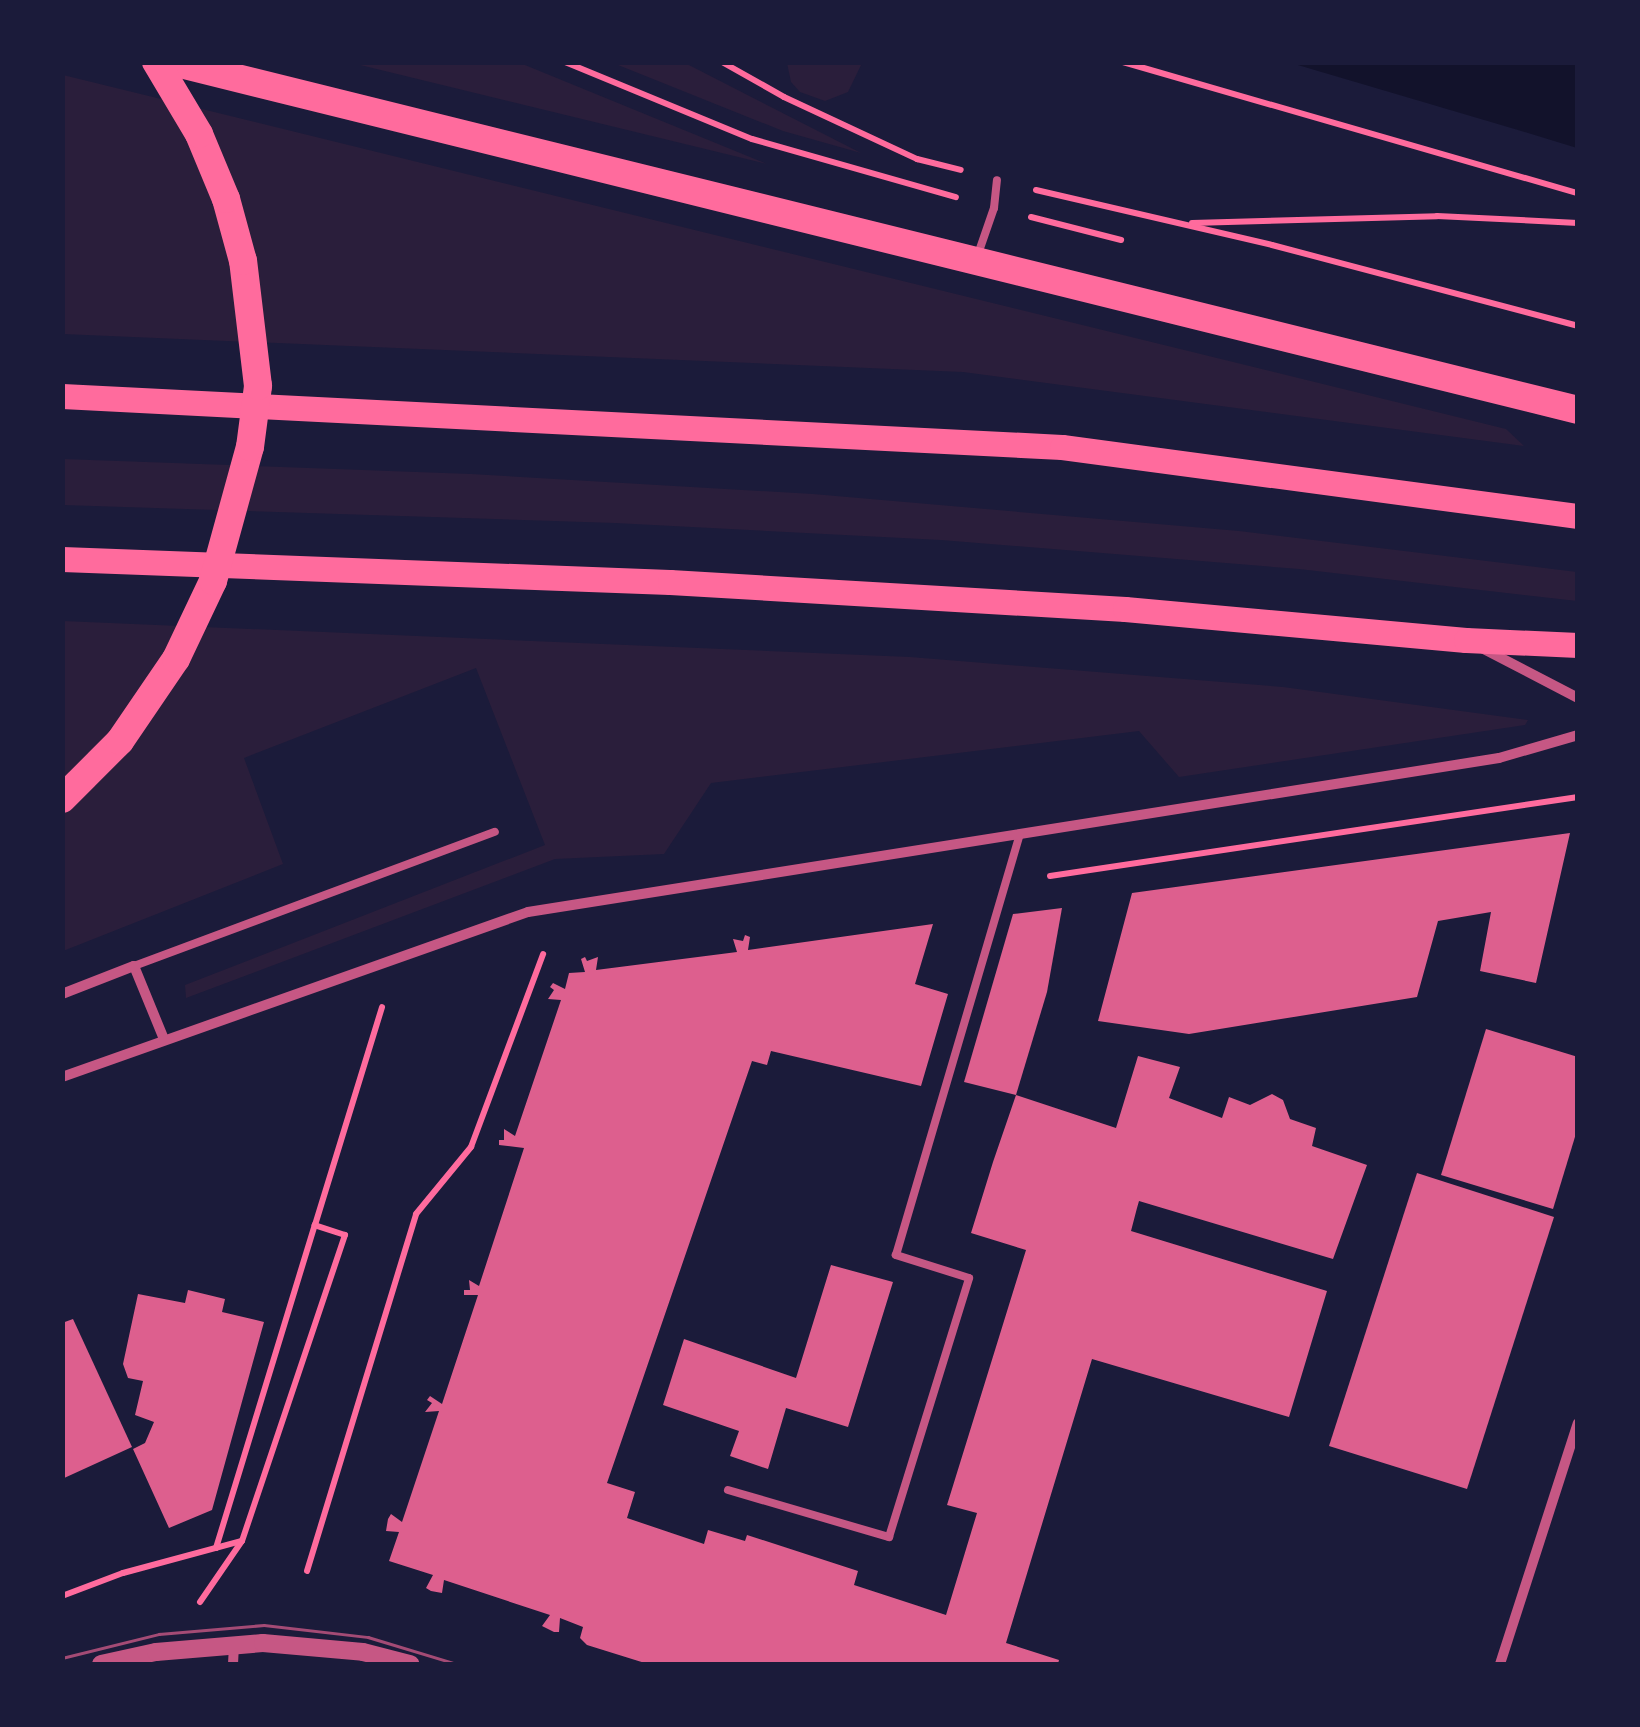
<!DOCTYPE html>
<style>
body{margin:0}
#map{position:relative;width:1640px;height:1727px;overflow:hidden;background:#1b1b3a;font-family:Inter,sans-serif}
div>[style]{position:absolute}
.green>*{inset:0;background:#2a1e3b}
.water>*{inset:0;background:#12122b}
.building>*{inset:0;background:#dd5f8e}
.path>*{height:6px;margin:-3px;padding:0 3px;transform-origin:3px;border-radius:3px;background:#ff6b9d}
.service>*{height:8px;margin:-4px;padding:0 4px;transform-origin:4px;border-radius:4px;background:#c65784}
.minor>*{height:10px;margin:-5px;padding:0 5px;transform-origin:5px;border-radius:5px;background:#c65784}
.tertiary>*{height:18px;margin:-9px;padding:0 9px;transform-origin:9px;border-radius:9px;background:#c65784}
.primary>*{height:25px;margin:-12.5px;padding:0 12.5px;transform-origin:12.5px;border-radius:12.5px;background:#ff6b9d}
.trunk>*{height:28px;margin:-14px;padding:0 14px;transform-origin:14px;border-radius:14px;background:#ff6b9d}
.tram>*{height:2.5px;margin:-1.25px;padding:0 1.25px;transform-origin:1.25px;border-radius:1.25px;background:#a44b75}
span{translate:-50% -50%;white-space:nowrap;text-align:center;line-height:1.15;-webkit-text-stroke:8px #1b1b3a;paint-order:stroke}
.frame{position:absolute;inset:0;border:65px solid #1b1b3a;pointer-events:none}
</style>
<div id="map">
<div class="green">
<div style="clip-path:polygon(352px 63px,520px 63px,767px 164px)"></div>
<div style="clip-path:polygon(613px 63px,685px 63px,861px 153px,783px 131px)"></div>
<div style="clip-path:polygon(787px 63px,787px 62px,862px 63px,848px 92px,825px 101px,800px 92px,791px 82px)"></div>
<div style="clip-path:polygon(63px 75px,1506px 429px,1524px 446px,963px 372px,63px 334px)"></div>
<div style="clip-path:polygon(63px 459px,471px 474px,813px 494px,1239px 531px,1577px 572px,1577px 601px,1299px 569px,941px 540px,615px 523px,63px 505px)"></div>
<div style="clip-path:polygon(63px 621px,910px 657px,1283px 687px,1528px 720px,1525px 725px,1179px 777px,1139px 731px,711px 783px,664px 854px,555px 859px,186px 998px,185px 985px,545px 845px,476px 668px,244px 758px,283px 864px,63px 951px)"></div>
</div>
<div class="water">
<div style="clip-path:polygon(1291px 63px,1577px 63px,1577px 148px,1518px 130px)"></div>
</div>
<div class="building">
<div style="clip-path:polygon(1570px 833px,1536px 983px,1480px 971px,1491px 912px,1438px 921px,1417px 997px,1189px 1034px,1098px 1021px,1132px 893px)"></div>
<div style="clip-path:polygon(1062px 908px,1047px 992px,1016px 1095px,964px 1082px,1013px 914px)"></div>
<div style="clip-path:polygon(933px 924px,915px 984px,948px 994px,921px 1086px,771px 1051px,767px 1065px,752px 1061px,607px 1483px,635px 1492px,627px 1518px,704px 1544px,708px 1530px,745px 1541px,747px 1535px,858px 1571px,854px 1585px,946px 1615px,977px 1513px,947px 1505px,1026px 1250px,971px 1233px,993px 1162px,1016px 1095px,1116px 1128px,1138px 1056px,1180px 1067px,1169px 1098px,1222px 1118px,1229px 1097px,1250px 1105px,1272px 1094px,1283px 1100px,1290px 1119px,1316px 1128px,1312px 1146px,1367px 1165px,1333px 1259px,1139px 1201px,1137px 1208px,1131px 1231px,1327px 1291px,1289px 1417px,1092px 1359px,1006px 1643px,1059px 1660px,1058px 1664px,648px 1664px,587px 1645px,580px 1638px,583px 1627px,560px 1618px,559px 1632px,554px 1632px,542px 1626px,550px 1615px,444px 1580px,442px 1593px,431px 1591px,426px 1588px,433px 1575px,389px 1561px,399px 1532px,386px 1531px,388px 1519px,391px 1514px,402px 1522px,439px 1411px,425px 1412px,432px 1403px,427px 1400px,430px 1396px,442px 1404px,478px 1295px,464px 1295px,464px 1290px,470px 1290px,469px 1280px,479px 1286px,524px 1148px,499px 1145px,499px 1140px,504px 1140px,504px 1129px,515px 1136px,561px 1000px,548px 999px,554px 990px,550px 987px,553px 983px,565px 989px,569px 973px,585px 972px,581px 959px,585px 957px,587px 961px,598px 957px,596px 970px,737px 952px,733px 939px,743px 941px,745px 935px,750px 937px,748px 950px)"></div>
<div style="clip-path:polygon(1486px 1029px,1578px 1057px,1578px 1127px,1553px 1209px,1441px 1175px)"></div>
<div style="clip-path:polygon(1417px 1173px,1554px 1217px,1467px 1489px,1329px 1446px)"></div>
<div style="clip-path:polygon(831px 1265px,893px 1282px,848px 1427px,786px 1408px,768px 1469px,730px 1456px,739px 1431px,663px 1405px,684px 1339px,796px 1378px)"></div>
<div style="clip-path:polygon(188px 1290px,225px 1299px,222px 1312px,264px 1322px,212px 1510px,169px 1528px,133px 1449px,145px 1443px,154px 1422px,135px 1415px,143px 1381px,128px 1378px,123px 1364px,138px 1294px,185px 1303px)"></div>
<div style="clip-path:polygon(73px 1319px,132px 1447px,62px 1479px,62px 1323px)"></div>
</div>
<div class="path">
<div style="left:565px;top:62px;width:202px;rotate:22.4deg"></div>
<div style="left:752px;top:139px;width:212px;rotate:15.9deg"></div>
<div style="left:722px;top:62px;width:71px;rotate:29.4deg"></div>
<div style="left:784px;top:97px;width:147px;rotate:25deg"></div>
<div style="left:917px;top:159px;width:45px;rotate:14deg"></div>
<div style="left:1123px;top:62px;width:473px;rotate:16.1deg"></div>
<div style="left:1036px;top:190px;width:242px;rotate:13.1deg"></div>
<div style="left:1272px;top:245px;width:317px;rotate:14.8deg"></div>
<div style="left:1031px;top:217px;width:93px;rotate:14.3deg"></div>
<div style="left:1192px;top:223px;width:245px;rotate:-1.6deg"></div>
<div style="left:1437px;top:216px;width:141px;rotate:2.8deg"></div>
<div style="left:1050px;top:876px;width:534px;rotate:-8.51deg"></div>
<div style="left:216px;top:1548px;width:338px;rotate:-73deg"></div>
<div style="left:307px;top:1571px;width:373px;rotate:-73deg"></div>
<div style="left:416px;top:1214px;width:87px;rotate:-50.6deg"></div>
<div style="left:471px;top:1147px;width:206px;rotate:-69.5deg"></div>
<div style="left:62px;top:1596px;width:65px;rotate:-20.7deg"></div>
<div style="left:123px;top:1573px;width:123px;rotate:-15.1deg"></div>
<div style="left:200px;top:1602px;width:74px;rotate:-55.5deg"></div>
<div style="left:242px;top:1541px;width:323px;rotate:-71.4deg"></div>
<div style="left:345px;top:1235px;width:32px;rotate:-162deg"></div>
<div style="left:315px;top:1225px;width:228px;rotate:-72.9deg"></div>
</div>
<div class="service">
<div style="left:977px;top:257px;width:52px;rotate:-70.9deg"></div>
<div style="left:994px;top:208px;width:28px;rotate:-84deg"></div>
<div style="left:134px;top:966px;width:385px;rotate:-20.4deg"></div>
<div style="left:728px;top:1490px;width:168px;rotate:16.3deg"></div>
<div style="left:889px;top:1537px;width:271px;rotate:-72.8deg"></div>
<div style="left:969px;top:1278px;width:77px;rotate:-162.5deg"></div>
<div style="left:896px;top:1255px;width:439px;rotate:-73.6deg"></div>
</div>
<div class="minor">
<div style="left:1480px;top:647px;width:110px;rotate:27.5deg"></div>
<div style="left:62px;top:994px;width:77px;rotate:-21.3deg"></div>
<div style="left:134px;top:966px;width:79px;rotate:67.7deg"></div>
<div style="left:62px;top:1077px;width:494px;rotate:-19.5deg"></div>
<div style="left:528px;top:912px;width:983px;rotate:-9.01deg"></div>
<div style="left:1499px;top:758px;width:82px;rotate:-16.2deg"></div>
<div style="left:233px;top:1664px;width:20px;rotate:-87deg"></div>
<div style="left:1500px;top:1664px;width:253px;rotate:-72.1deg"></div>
</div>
<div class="tertiary">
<div style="left:101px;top:1664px;width:56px;rotate:-12.3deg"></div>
<div style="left:156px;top:1652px;width:107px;rotate:-4.8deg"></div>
<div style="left:263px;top:1643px;width:100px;rotate:5.1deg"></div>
<div style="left:363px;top:1652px;width:49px;rotate:14.3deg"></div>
</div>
<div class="primary">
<div style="left:62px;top:396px;width:1001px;rotate:2.92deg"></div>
<div style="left:1062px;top:447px;width:521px;rotate:7.62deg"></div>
<div style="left:62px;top:559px;width:608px;rotate:2.17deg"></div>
<div style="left:670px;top:582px;width:456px;rotate:3.4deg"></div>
<div style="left:1125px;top:609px;width:342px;rotate:5.2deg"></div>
<div style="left:1466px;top:640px;width:112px;rotate:2.6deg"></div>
</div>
<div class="trunk">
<div style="left:172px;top:62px;width:1448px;rotate:13.9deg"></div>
<div style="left:62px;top:799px;width:82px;rotate:-45deg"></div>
<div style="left:120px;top:741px;width:99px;rotate:-55.7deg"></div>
<div style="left:176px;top:659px;width:86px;rotate:-64.6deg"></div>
<div style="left:213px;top:581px;width:139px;rotate:-74.6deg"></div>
<div style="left:250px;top:447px;width:62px;rotate:-82.5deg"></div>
<div style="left:258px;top:386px;width:126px;rotate:-96.8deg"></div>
<div style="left:243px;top:261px;width:64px;rotate:-105.3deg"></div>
<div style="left:226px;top:199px;width:70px;rotate:-112.6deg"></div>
<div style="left:199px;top:134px;width:84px;rotate:-120.8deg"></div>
</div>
<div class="tram">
<div style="left:62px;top:1658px;width:100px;rotate:-13.9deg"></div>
<div style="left:159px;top:1634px;width:105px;rotate:-4.9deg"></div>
<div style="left:264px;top:1625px;width:105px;rotate:6.6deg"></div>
<div style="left:368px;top:1637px;width:93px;rotate:16.9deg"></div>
<div style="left:206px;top:1664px;width:128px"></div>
</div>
<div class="frame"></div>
</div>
